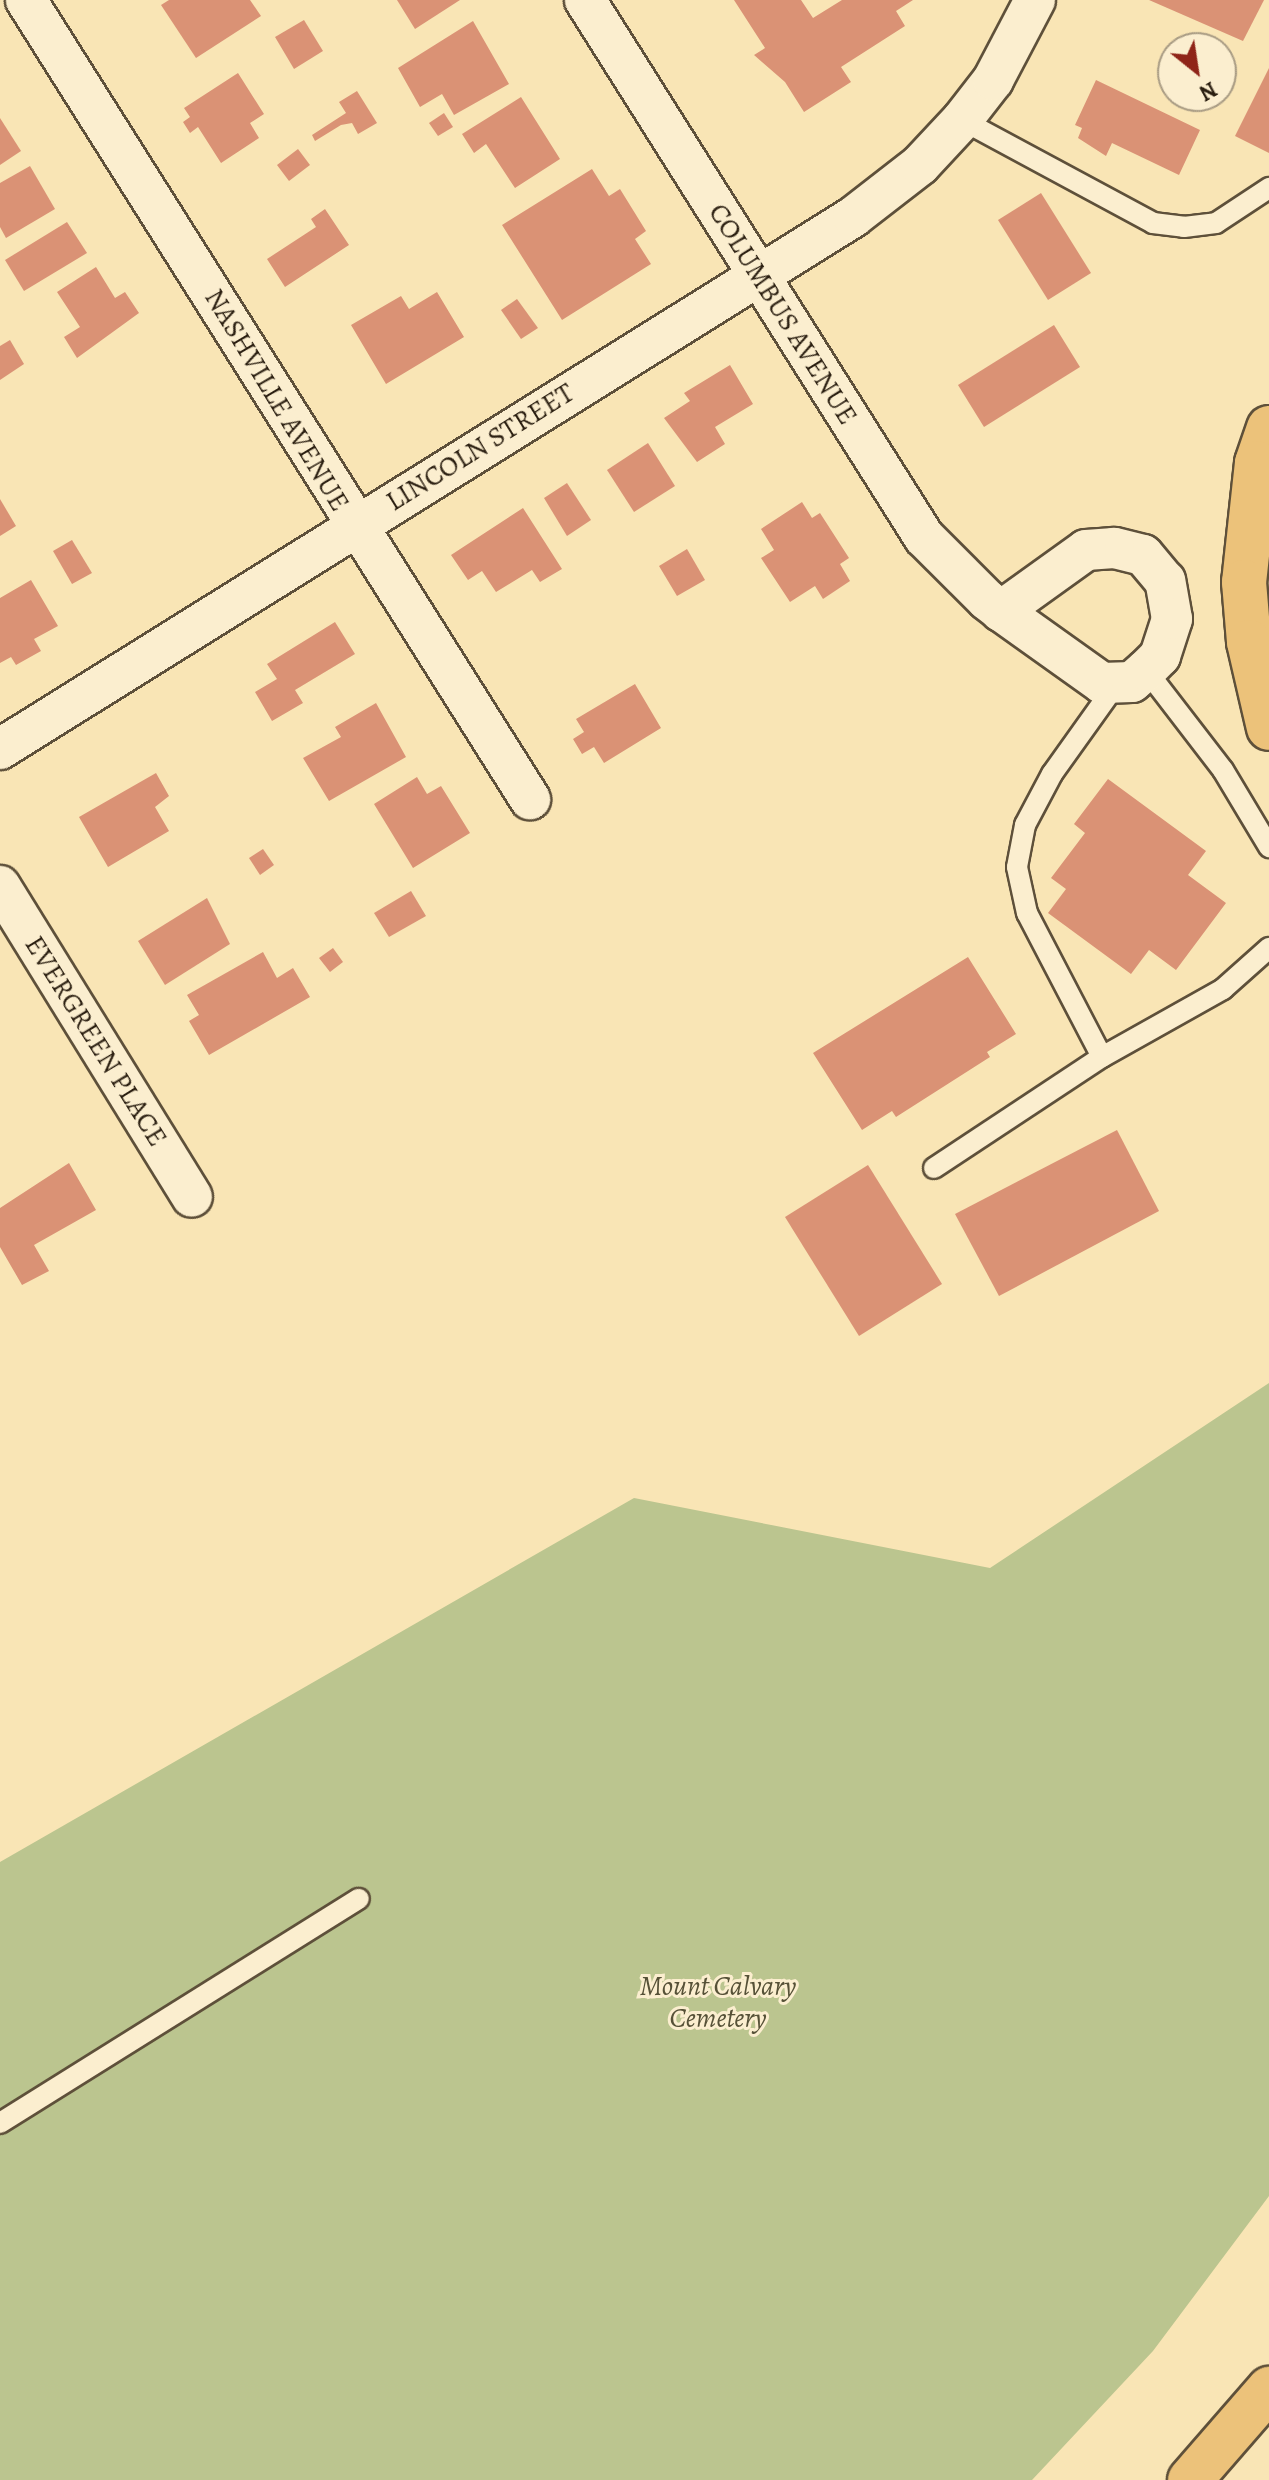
<!DOCTYPE html>
<style>
body{margin:0}
#map{position:relative;width:1269px;height:2480px;overflow:hidden;background:#f9e5b5;font-family:Alegreya,serif}
div>[style]{position:absolute}
.green>*{inset:0;background:#bbc58f}
.building>*{inset:0;background:#da9275}
.roads{filter:drop-shadow(2px 0 #5e503a) drop-shadow(-2px 0 #5e503a) drop-shadow(0 2px #5e503a) drop-shadow(0 -2px #5e503a)}
.service>*{height:20px;margin:-10px;padding:0 10px;transform-origin:10px;border-radius:10px;background:#fbeecf}
.minor>*{height:40px;margin:-20px;padding:0 20px;transform-origin:20px;border-radius:20px;background:#fbeecf}
.motorway>*{height:44px;margin:-22px;padding:0 22px;transform-origin:22px;border-radius:22px;background:#ecc27a}
span{translate:-50% -50%;white-space:nowrap;text-align:center;line-height:1.15;-webkit-text-stroke:6px #fbeecf;paint-order:stroke}
.street-label{font-size:28px;color:#2b1f11}
.park-label{font-size:28px;color:#565137;font-style:italic}
.north{position:absolute;left:1157px;top:32px;width:80px;height:80px;box-sizing:border-box;background:#fbeecf;border:2px solid #a89b83;border-radius:50%;rotate:150deg;font-size:22px;font-weight:700;line-height:32px;text-align:center;color:#2b1f11}
.north::after{content:'';display:block;margin:auto;width:28px;height:36px;background:#8f2418;clip-path:polygon(50% 0,100% 100%,50% 72%,0 100%)}
</style>
<div id="map">
<div class="green">
<div style="clip-path:polygon(1269px 1383px,1269px 2196px,1153px 2351px,1032px 2480px,0 2480px,0 1862px,634px 1498px,990px 1568px)"></div>
</div>
<div class="building">
<div style="clip-path:polygon(169px 0,250px 0,261px 16px,196px 58px,161px 5px)"></div>
<div style="clip-path:polygon(397px 0,460px 0,415px 29px)"></div>
<div style="clip-path:polygon(734px 0,801px 0,813px 18px,842px 0,913px 0,896px 11px,905px 26px,841px 67px,851px 82px,804px 112px,785px 82px,754px 55px,765px 48px)"></div>
<div style="clip-path:polygon(1149px 0,1264px 0,1243px 41px)"></div>
<div style="clip-path:polygon(304px 20px,323px 51px,294px 69px,275px 37px)"></div>
<div style="clip-path:polygon(473px 21px,509px 84px,454px 115px,442px 94px,420px 107px,398px 68px)"></div>
<div style="clip-path:polygon(1269px 68px,1269px 153px,1235px 136px)"></div>
<div style="clip-path:polygon(238px 73px,264px 114px,250px 123px,259px 138px,221px 163px,198px 127px,190px 133px,183px 122px,190px 117px,184px 108px)"></div>
<div style="clip-path:polygon(1096px 80px,1200px 130px,1179px 175px,1112px 143px,1106px 156px,1078px 138px,1082px 128px,1075px 125px)"></div>
<div style="clip-path:polygon(357px 91px,377px 123px,358px 134px,352px 123px,341px 125px,315px 141px,312px 135px,346px 113px,339px 102px)"></div>
<div style="clip-path:polygon(521px 97px,560px 159px,515px 188px,486px 144px,474px 153px,462px 134px)"></div>
<div style="clip-path:polygon(444px 113px,453px 127px,438px 136px,429px 123px)"></div>
<div style="clip-path:polygon(0 118px,21px 151px,0 165px)"></div>
<div style="clip-path:polygon(298px 149px,310px 165px,289px 181px,277px 165px)"></div>
<div style="clip-path:polygon(30px 166px,55px 209px,6px 238px,0 227px,0 183px)"></div>
<div style="clip-path:polygon(592px 169px,609px 196px,620px 189px,646px 231px,635px 239px,651px 264px,562px 320px,502px 225px)"></div>
<div style="clip-path:polygon(1041px 193px,1091px 273px,1048px 300px,998px 220px)"></div>
<div style="clip-path:polygon(325px 209px,349px 245px,285px 287px,267px 259px,316px 227px,311px 219px)"></div>
<div style="clip-path:polygon(67px 222px,87px 253px,24px 291px,5px 260px)"></div>
<div style="clip-path:polygon(96px 267px,115px 298px,125px 292px,139px 313px,77px 358px,64px 337px,80px 327px,57px 292px)"></div>
<div style="clip-path:polygon(437px 292px,464px 337px,386px 384px,351px 325px,401px 296px,409px 309px)"></div>
<div style="clip-path:polygon(517px 299px,538px 328px,521px 339px,501px 310px)"></div>
<div style="clip-path:polygon(1054px 325px,1080px 367px,984px 427px,958px 385px)"></div>
<div style="clip-path:polygon(10px 340px,24px 364px,0 380px,0 346px)"></div>
<div style="clip-path:polygon(730px 365px,753px 404px,715px 427px,725px 444px,697px 462px,664px 418px,690px 401px,684px 393px)"></div>
<div style="clip-path:polygon(648px 443px,675px 486px,634px 512px,607px 470px)"></div>
<div style="clip-path:polygon(567px 483px,591px 520px,567px 536px,544px 498px)"></div>
<div style="clip-path:polygon(0 499px,16px 526px,0 536px)"></div>
<div style="clip-path:polygon(802px 502px,812px 518px,820px 513px,849px 558px,840px 564px,850px 581px,823px 599px,815px 586px,790px 602px,761px 558px,774px 550px,761px 529px)"></div>
<div style="clip-path:polygon(523px 508px,562px 569px,540px 582px,532px 570px,496px 592px,482px 571px,468px 580px,451px 555px)"></div>
<div style="clip-path:polygon(72px 540px,92px 573px,72px 584px,53px 551px)"></div>
<div style="clip-path:polygon(687px 549px,705px 580px,677px 596px,659px 566px)"></div>
<div style="clip-path:polygon(31px 580px,58px 626px,34px 639px,41px 651px,16px 665px,11px 657px,0 663px,0 598px)"></div>
<div style="clip-path:polygon(335px 622px,355px 654px,295px 690px,303px 703px,272px 721px,255px 692px,277px 679px,267px 664px)"></div>
<div style="clip-path:polygon(635px 684px,661px 728px,604px 763px,594px 747px,582px 754px,573px 739px,584px 732px,576px 719px)"></div>
<div style="clip-path:polygon(376px 703px,406px 757px,329px 801px,303px 758px,341px 737px,335px 727px)"></div>
<div style="clip-path:polygon(156px 773px,169px 796px,155px 807px,169px 831px,108px 867px,79px 817px)"></div>
<div style="clip-path:polygon(417px 777px,427px 794px,441px 786px,470px 833px,413px 868px,374px 804px)"></div>
<div style="clip-path:polygon(1108px 779px,1206px 851px,1188px 875px,1226px 903px,1176px 970px,1149px 950px,1131px 974px,1048px 913px,1066px 889px,1051px 878px,1085px 833px,1074px 824px)"></div>
<div style="clip-path:polygon(263px 849px,274px 865px,260px 875px,249px 858px)"></div>
<div style="clip-path:polygon(411px 891px,426px 916px,389px 937px,374px 913px)"></div>
<div style="clip-path:polygon(207px 898px,230px 944px,165px 985px,138px 941px)"></div>
<div style="clip-path:polygon(333px 948px,343px 962px,330px 972px,319px 958px)"></div>
<div style="clip-path:polygon(263px 952px,277px 978px,293px 968px,310px 997px,209px 1055px,189px 1021px,199px 1015px,187px 995px)"></div>
<div style="clip-path:polygon(968px 957px,1016px 1034px,987px 1052px,990px 1057px,896px 1117px,892px 1111px,862px 1130px,813px 1053px)"></div>
<div style="clip-path:polygon(1117px 1130px,1159px 1211px,999px 1296px,955px 1214px)"></div>
<div style="clip-path:polygon(69px 1163px,96px 1210px,34px 1245px,49px 1271px,22px 1285px,0 1247px,0 1208px)"></div>
<div style="clip-path:polygon(868px 1165px,942px 1284px,859px 1336px,785px 1217px)"></div>
</div>
<div class="roads">
<div class="service">
<div style="left:962px;top:120px;width:217px;rotate:28.3deg"></div>
<div style="left:1153px;top:223px;width:31px;rotate:7deg"></div>
<div style="left:1184px;top:227px;width:32px;rotate:-7deg"></div>
<div style="left:1216px;top:223px;width:64px;rotate:-33.4deg"></div>
<div style="left:1146px;top:670px;width:126px;rotate:52.4deg"></div>
<div style="left:1223px;top:770px;width:90px;rotate:59.1deg"></div>
<div style="left:1102px;top:1057px;width:139px;rotate:-29.3deg"></div>
<div style="left:1223px;top:989px;width:62px;rotate:-41.7deg"></div>
<div style="left:934px;top:1168px;width:201px;rotate:-33.5deg"></div>
<div style="left:1102px;top:1057px;width:162px;rotate:-117.5deg"></div>
<div style="left:1027px;top:913px;width:47px;rotate:-102.3deg"></div>
<div style="left:1017px;top:867px;width:43px;rotate:-79.2deg"></div>
<div style="left:1025px;top:825px;width:58px;rotate:-62.1deg"></div>
<div style="left:1052px;top:774px;width:112px;rotate:-54.5deg"></div>
<div style="left:0;top:2123px;width:423px;rotate:-32deg"></div>
</div>
<div class="minor">
<div style="left:26px;top:0;width:945px;rotate:57.76deg"></div>
<div style="left:585px;top:0;width:635px;rotate:57.74deg"></div>
<div style="left:924px;top:537px;width:89px;rotate:45deg"></div>
<div style="left:987px;top:600px;width:18px;rotate:38deg"></div>
<div style="left:1001px;top:611px;width:124px;rotate:35.5deg"></div>
<div style="left:1102px;top:683px;width:30px;rotate:-2deg"></div>
<div style="left:1132px;top:682px;width:18px;rotate:-41deg"></div>
<div style="left:1146px;top:670px;width:20px;rotate:-45deg"></div>
<div style="left:1160px;top:656px;width:39px;rotate:-72deg"></div>
<div style="left:1172px;top:619px;width:39px;rotate:-100deg"></div>
<div style="left:1165px;top:581px;width:34px;rotate:-130deg"></div>
<div style="left:1143px;top:555px;width:30px;rotate:-166deg"></div>
<div style="left:1114px;top:548px;width:28px;rotate:176deg"></div>
<div style="left:1086px;top:550px;width:105px;rotate:144.3deg"></div>
<div style="left:0;top:749px;width:1005px;rotate:-31.95deg"></div>
<div style="left:853px;top:217px;width:85px;rotate:-37.8deg"></div>
<div style="left:920px;top:165px;width:62px;rotate:-47deg"></div>
<div style="left:962px;top:120px;width:51px;rotate:-52.2deg"></div>
<div style="left:993px;top:80px;width:90px;rotate:-62.3deg"></div>
<div style="left:0;top:886px;width:365px;rotate:58.3deg"></div>
</div>
<div class="motorway">
<div style="left:1269px;top:428px;width:37px;rotate:109deg"></div>
<div style="left:1257px;top:463px;width:120px;rotate:96.2deg"></div>
<div style="left:1244px;top:582px;width:60px;rotate:85.2deg"></div>
<div style="left:1249px;top:642px;width:88px;rotate:76.9deg"></div>
<div style="left:1190px;top:2480px;width:121px;rotate:-49deg"></div>
</div>
</div>
<div class="street-label">
<span style="left:783px;top:314px;rotate:58deg">COLUMBUS AVENUE</span>
<span style="left:277px;top:400px;rotate:59deg">NASHVILLE AVENUE</span>
<span style="left:480px;top:447px;rotate:-32deg">LINCOLN STREET</span>
<span style="left:96px;top:1041px;rotate:58deg">EVERGREEN PLACE</span>
</div>
<div class="park-label">
<span style="left:718px;top:2002px">Mount Calvary<br>Cemetery</span>
</div>
<div class="north">N</div>
</div>
